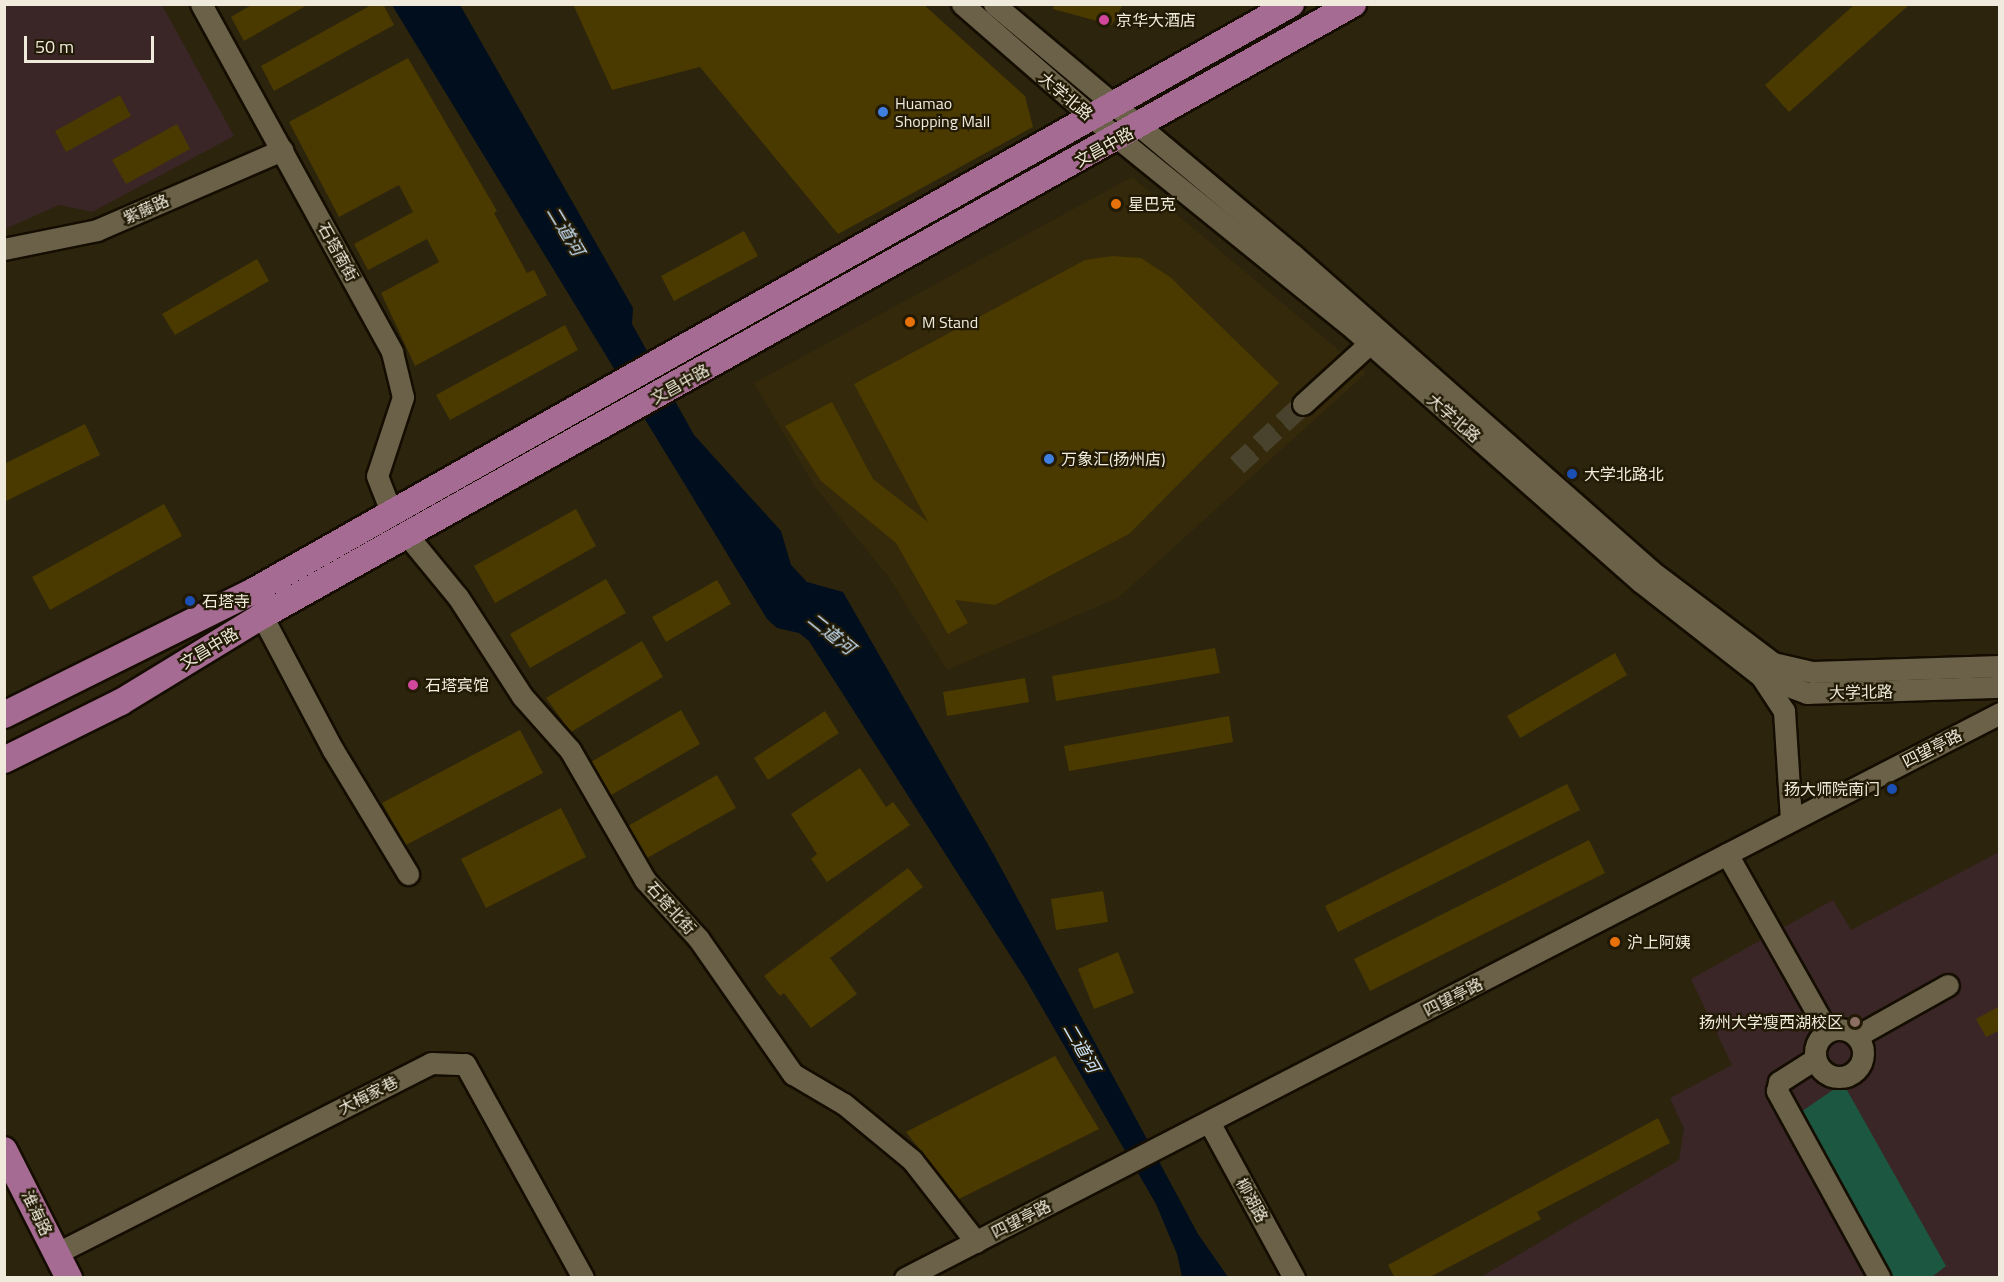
<!DOCTYPE html>
<meta charset="utf-8">
<style>
body{margin:0}
#map{position:relative;width:2004px;height:1282px;overflow:hidden;background:#2c240d;font-family:"Titillium Web","Noto Sans SC",sans-serif}
div>[style]{position:absolute}
.built>*{inset:0;background:#34290a}
.education>*{inset:0;background:#3a2626}
.forest>*{inset:0;background:#1c5841}
.water>*{inset:0;background:#000e1e}
.building>*{inset:0;background:#4a3a00}
.minor-tunnel>*{height:21px;margin-top:-10.5px;transform-origin:0;background:repeating-linear-gradient(90deg,#49422c 0 21px,transparent 0 31px)}
.roads{filter:drop-shadow(2px 0 #140d00) drop-shadow(-2px 0 #140d00) drop-shadow(0 2px #140d00) drop-shadow(0 -2px #140d00)}
.minor>*{height:21px;margin:-10.5px;padding:0 10.5px;transform-origin:10.5px;border-radius:10.5px;background:#6a6148}
.minor>.ring{margin:-10.5px;padding:0;box-sizing:content-box;background:none;border:21px solid #6a6148;border-radius:50%}
.major>*{height:26px;margin:-13px;padding:0 13px;transform-origin:13px;border-radius:13px;background:#a56b92}
.dots>*{width:16px;height:16px;translate:-50% -50%;box-sizing:border-box;border:3px solid #221a04;border-radius:50%}
span{translate:-50% -50%;white-space:nowrap;text-align:center;line-height:1.15;-webkit-text-stroke:4.5px #221a04;paint-order:stroke}
.poi-label{font-size:16px;color:#efeadc}
.left{translate:0 -50%;text-align:left}
.right{translate:-100% -50%;text-align:right}
.street-label{font-size:16px;color:#efeadc}
.water-label{font-size:18px;color:#c8e1f8;font-style:italic}
.frame{position:absolute;inset:0;border:6px solid #efeadc;pointer-events:none}
.scale{position:absolute;left:24px;top:36px;width:130px;height:27px;box-sizing:border-box;border:3px solid #efeadc;border-top:0;padding-left:8px;font-size:18px;line-height:21px;white-space:nowrap;color:#efeadc;-webkit-text-stroke:4px #221a04;paint-order:stroke}
</style>
<div id="map">
<div class="built">
<div style="clip-path:polygon(1132px 177px,1366px 373px,1118px 598px,947px 670px,888px 576px,815px 487px,754px 383px)"></div>
</div>
<div class="education">
<div style="clip-path:polygon(5px 5px,162px 5px,234px 136px,92px 212px,59px 205px,5px 229px)"></div>
<div style="clip-path:polygon(1999px 852px,1999px 1277px,1479px 1278px,1679px 1160px,1684px 1129px,1670px 1098px,1732px 1065px,1691px 979px,1833px 900px,1851px 930px)"></div>
</div>
<div class="forest">
<div style="clip-path:polygon(1843px 1083px,1946px 1266px,1932px 1277px,1892px 1277px,1798px 1114px)"></div>
</div>
<div class="water">
<div style="clip-path:polygon(392px 5px,460px 5px,633px 308px,632px 324px,694px 435px,781px 531px,791px 565px,807px 582px,843px 592px,994px 855px,1198px 1234px,1228px 1277px,1182px 1277px,1177px 1254px,1156px 1204px,1026px 980px,809px 641px,799px 633px,777px 628px,767px 619px)"></div>
</div>
<div class="building">
<div style="clip-path:polygon(253px 4px,309px 4px,244px 41px,231px 17px)"></div>
<div style="clip-path:polygon(373px 4px,383px 4px,394px 25px,274px 91px,261px 66px)"></div>
<div style="clip-path:polygon(573px 4px,923px 4px,1025px 96px,1033px 127px,838px 234px,700px 67px,612px 90px)"></div>
<div style="clip-path:polygon(1054px 4px,1123px 4px,1112px 25px,1053px 9px)"></div>
<div style="clip-path:polygon(1855px 4px,1910px 4px,1789px 112px,1765px 85px)"></div>
<div style="clip-path:polygon(408px 58px,497px 211px,494px 213px,527px 273px,534px 270px,547px 295px,415px 366px,381px 293px,439px 262px,427px 239px,368px 270px,354px 244px,413px 212px,399px 185px,339px 217px,289px 122px)"></div>
<div style="clip-path:polygon(120px 95px,131px 116px,66px 152px,55px 131px)"></div>
<div style="clip-path:polygon(177px 124px,190px 149px,126px 184px,112px 160px)"></div>
<div style="clip-path:polygon(744px 231px,758px 256px,674px 301px,661px 276px)"></div>
<div style="clip-path:polygon(1112px 256px,1141px 258px,1170px 277px,1279px 383px,1129px 534px,995px 605px,955px 600px,968px 623px,948px 634px,896px 543px,821px 481px,785px 426px,832px 402px,873px 479px,928px 522px,854px 384px,1085px 260px)"></div>
<div style="clip-path:polygon(257px 259px,269px 281px,175px 335px,162px 314px)"></div>
<div style="clip-path:polygon(565px 325px,578px 350px,450px 420px,436px 395px)"></div>
<div style="clip-path:polygon(85px 424px,100px 455px,4px 502px,4px 464px)"></div>
<div style="clip-path:polygon(164px 504px,182px 536px,50px 610px,32px 577px)"></div>
<div style="clip-path:polygon(576px 509px,596px 546px,495px 603px,474px 566px)"></div>
<div style="clip-path:polygon(606px 579px,626px 613px,530px 668px,510px 634px)"></div>
<div style="clip-path:polygon(717px 580px,731px 604px,666px 642px,652px 617px)"></div>
<div style="clip-path:polygon(642px 641px,663px 677px,571px 732px,546px 698px)"></div>
<div style="clip-path:polygon(1215px 648px,1220px 673px,1056px 701px,1052px 676px)"></div>
<div style="clip-path:polygon(1615px 653px,1627px 675px,1520px 738px,1507px 716px)"></div>
<div style="clip-path:polygon(1025px 678px,1029px 702px,947px 716px,943px 692px)"></div>
<div style="clip-path:polygon(681px 710px,700px 744px,611px 795px,591px 762px)"></div>
<div style="clip-path:polygon(825px 711px,839px 733px,768px 780px,754px 758px)"></div>
<div style="clip-path:polygon(1229px 716px,1233px 742px,1069px 771px,1064px 746px)"></div>
<div style="clip-path:polygon(520px 730px,543px 773px,406px 845px,382px 803px)"></div>
<div style="clip-path:polygon(860px 768px,886px 807px,893px 802px,910px 825px,827px 882px,811px 859px,817px 854px,791px 814px)"></div>
<div style="clip-path:polygon(717px 775px,736px 808px,647px 858px,628px 826px)"></div>
<div style="clip-path:polygon(1567px 784px,1580px 810px,1338px 932px,1325px 906px)"></div>
<div style="clip-path:polygon(561px 808px,586px 857px,486px 908px,461px 859px)"></div>
<div style="clip-path:polygon(1589px 840px,1605px 873px,1370px 991px,1354px 959px)"></div>
<div style="clip-path:polygon(908px 868px,923px 887px,830px 958px,857px 994px,811px 1028px,784px 993px,780px 996px,764px 976px)"></div>
<div style="clip-path:polygon(1103px 891px,1108px 922px,1056px 930px,1051px 899px)"></div>
<div style="clip-path:polygon(1118px 952px,1134px 993px,1094px 1009px,1078px 969px)"></div>
<div style="clip-path:polygon(2000px 1006px,2000px 1030px,1986px 1037px,1976px 1019px)"></div>
<div style="clip-path:polygon(1055px 1056px,1099px 1129px,959px 1199px,906px 1132px)"></div>
<div style="clip-path:polygon(1658px 1118px,1670px 1143px,1537px 1212px,1541px 1219px,1428px 1278px,1395px 1278px,1388px 1265px)"></div>
</div>
<div class="minor-tunnel">
<div style="left:1237px;top:465px;width:90px;rotate:-42.7deg"></div>
</div>
<div class="roads">
<div class="minor">
<div style="left:201px;top:4px;width:397px;rotate:61.2deg"></div>
<div style="left:392px;top:352px;width:46px;rotate:76.3deg"></div>
<div style="left:403px;top:397px;width:83px;rotate:108.2deg"></div>
<div style="left:377px;top:476px;width:41px;rotate:68.5deg"></div>
<div style="left:962px;top:4px;width:172px;rotate:41deg"></div>
<div style="left:1092px;top:117px;width:338px;rotate:39deg"></div>
<div style="left:1355px;top:330px;width:381px;rotate:41.4deg"></div>
<div style="left:1641px;top:582px;width:152px;rotate:38.1deg"></div>
<div style="left:1761px;top:676px;width:49px;rotate:20.3deg"></div>
<div style="left:1807px;top:693px;width:193px;rotate:-1.8deg"></div>
<div style="left:994px;top:4px;width:389px;rotate:40deg"></div>
<div style="left:1292px;top:254px;width:479px;rotate:41.4deg"></div>
<div style="left:1651px;top:571px;width:153px;rotate:37deg"></div>
<div style="left:1773px;top:663px;width:40px;rotate:13deg"></div>
<div style="left:1812px;top:672px;width:188px;rotate:-1.8deg"></div>
<div style="left:4px;top:249px;width:95px;rotate:-11.5deg"></div>
<div style="left:97px;top:230px;width:202px;rotate:-23.4deg"></div>
<div style="left:1303px;top:404px;width:91px;rotate:-42.3deg"></div>
<div style="left:407px;top:535px;width:80px;rotate:50.6deg"></div>
<div style="left:458px;top:597px;width:118px;rotate:57.1deg"></div>
<div style="left:522px;top:696px;width:72px;rotate:48.4deg"></div>
<div style="left:570px;top:750px;width:150px;rotate:60deg"></div>
<div style="left:645px;top:880px;width:79px;rotate:47.6deg"></div>
<div style="left:698px;top:938px;width:166px;rotate:55.1deg"></div>
<div style="left:793px;top:1074px;width:59px;rotate:30.5deg"></div>
<div style="left:844px;top:1104px;width:88px;rotate:39.5deg"></div>
<div style="left:912px;top:1160px;width:104px;rotate:52deg"></div>
<div style="left:262px;top:616px;width:152px;rotate:62.1deg"></div>
<div style="left:333px;top:750px;width:145px;rotate:58.8deg"></div>
<div style="left:1761px;top:676px;width:42px;rotate:56.7deg"></div>
<div style="left:1784px;top:711px;width:108px;rotate:86.3deg"></div>
<div style="left:1727px;top:854px;width:203px;rotate:60.5deg"></div>
<div class="ring" style="left:1815px;top:1029px;width:27px;height:27px"></div>
<div style="left:1857px;top:1036px;width:104px;rotate:-29.3deg"></div>
<div style="left:1815px;top:1059px;width:43px;rotate:147.4deg"></div>
<div style="left:1779px;top:1082px;width:9px;rotate:103deg"></div>
<div style="left:1777px;top:1091px;width:213px;rotate:61.2deg"></div>
<div style="left:1209px;top:1122px;width:178px;rotate:61.4deg"></div>
<div style="left:57px;top:1253px;width:419px;rotate:-26.9deg"></div>
<div style="left:431px;top:1063px;width:34px;rotate:2deg"></div>
<div style="left:465px;top:1064px;width:244px;rotate:61.1deg"></div>
<div style="left:905px;top:1278px;width:1232px;rotate:-27.29deg"></div>
</div>
<div class="major">
<div style="left:4px;top:715px;width:275px;rotate:-26.4deg"></div>
<div style="left:250px;top:593px;width:1196px;rotate:-29.5deg"></div>
<div style="left:4px;top:760px;width:131px;rotate:-26.4deg"></div>
<div style="left:121px;top:702px;width:165px;rotate:-31.4deg"></div>
<div style="left:262px;top:616px;width:1251px;rotate:-29.29deg"></div>
<div style="left:4px;top:1150px;width:144px;rotate:63.1deg"></div>
</div>
</div>
<div class="dots">
<div style="left:1104px;top:20px;background:#d1479c"></div>
<div style="left:883px;top:112px;background:#3f7fe0"></div>
<div style="left:1116px;top:204px;background:#e8710a"></div>
<div style="left:910px;top:322px;background:#e8710a"></div>
<div style="left:1049px;top:459px;background:#3f7fe0"></div>
<div style="left:1572px;top:474px;background:#1a4fb4"></div>
<div style="left:190px;top:601px;background:#1a4fb4"></div>
<div style="left:413px;top:685px;background:#d1479c"></div>
<div style="left:1892px;top:789px;background:#1a4fb4"></div>
<div style="left:1615px;top:942px;background:#e8710a"></div>
<div style="left:1855px;top:1022px;background:#8d6e63"></div>
</div>
<div class="poi-label">
<span class="left" style="left:1116px;top:20px">京华大酒店</span>
<span class="left" style="left:895px;top:112px">Huamao<br>Shopping Mall</span>
<span class="left" style="left:1128px;top:204px">星巴克</span>
<span class="left" style="left:922px;top:322px">M Stand</span>
<span class="left" style="left:1061px;top:459px">万象汇(扬州店)</span>
<span class="left" style="left:1584px;top:474px">大学北路北</span>
<span class="left" style="left:202px;top:601px">石塔寺</span>
<span class="left" style="left:425px;top:685px">石塔宾馆</span>
<span class="right" style="left:1880px;top:789px">扬大师院南门</span>
<span class="left" style="left:1627px;top:942px">沪上阿姨</span>
<span class="right" style="left:1843px;top:1022px">扬州大学瘦西湖校区</span>
</div>
<div class="street-label">
<span style="left:1066px;top:96px;rotate:40deg">大学北路</span>
<span style="left:1104px;top:147px;rotate:-29deg">文昌中路</span>
<span style="left:146px;top:209px;rotate:-24deg">紫藤路</span>
<span style="left:338px;top:252px;rotate:61deg">石塔南街</span>
<span style="left:680px;top:384px;rotate:-29deg">文昌中路</span>
<span style="left:1454px;top:418px;rotate:41deg">大学北路</span>
<span style="left:209px;top:648px;rotate:-31deg">文昌中路</span>
<span style="left:1861px;top:692px;rotate:-1deg">大学北路</span>
<span style="left:1932px;top:748px;rotate:-27deg">四望亭路</span>
<span style="left:671px;top:908px;rotate:48deg">石塔北街</span>
<span style="left:1453px;top:997px;rotate:-27deg">四望亭路</span>
<span style="left:368px;top:1095px;rotate:-27deg">大梅家巷</span>
<span style="left:1252px;top:1200px;rotate:61deg">柳湖路</span>
<span style="left:37px;top:1213px;rotate:64deg">淮海路</span>
<span style="left:1021px;top:1219px;rotate:-27deg">四望亭路</span>
</div>
<div class="water-label">
<span style="left:565px;top:231px;rotate:59deg">二道河</span>
<span style="left:831px;top:634px;rotate:39deg">二道河</span>
<span style="left:1081px;top:1048px;rotate:60deg">二道河</span>
</div>
<div class="frame"></div>
<div class="scale">50 m</div>
</div>
